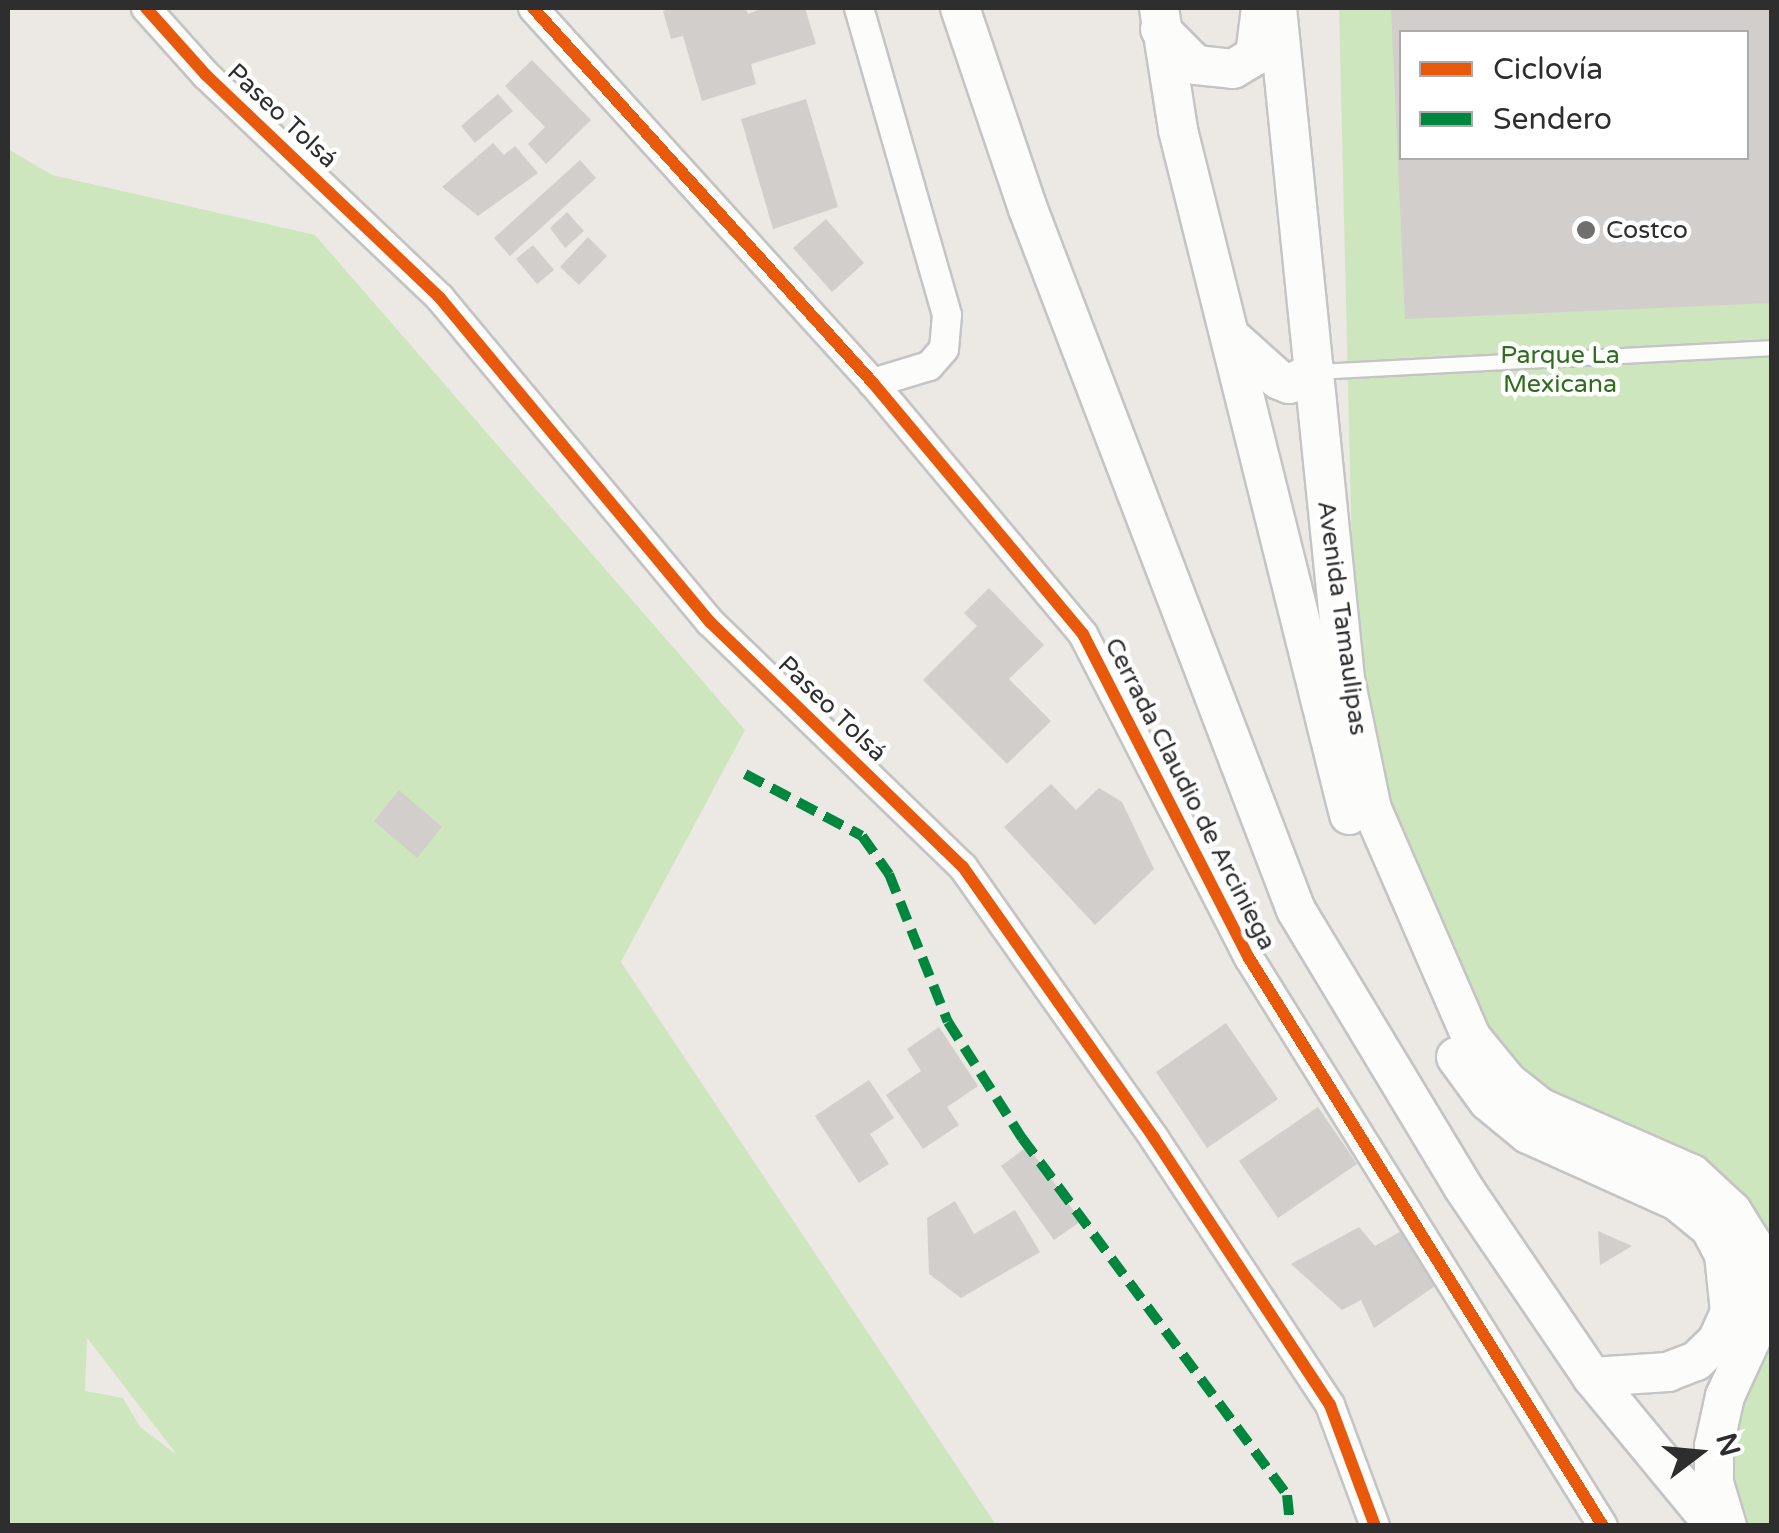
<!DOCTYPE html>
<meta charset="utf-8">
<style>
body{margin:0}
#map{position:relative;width:1779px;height:1533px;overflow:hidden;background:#ece8e4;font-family:"Varela Round",sans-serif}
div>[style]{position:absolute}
.green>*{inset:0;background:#cee6be}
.building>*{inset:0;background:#d1cecb}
.roads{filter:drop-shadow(2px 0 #c5c4c5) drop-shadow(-2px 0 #c5c4c5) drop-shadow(0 2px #c5c4c5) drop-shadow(0 -2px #c5c4c5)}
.lane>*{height:14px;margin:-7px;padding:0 7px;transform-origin:7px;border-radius:7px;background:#fcfcfb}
.street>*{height:28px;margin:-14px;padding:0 14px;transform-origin:14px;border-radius:14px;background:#fcfcfb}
.secondary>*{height:38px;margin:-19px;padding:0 19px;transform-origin:19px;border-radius:19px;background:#fcfcfb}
.quiet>*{height:10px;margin-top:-5px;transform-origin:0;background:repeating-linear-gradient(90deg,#00873e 0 20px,transparent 0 30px)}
.cycleway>*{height:12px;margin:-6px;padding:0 6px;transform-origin:6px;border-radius:6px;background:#e8590c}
.dots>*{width:28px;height:28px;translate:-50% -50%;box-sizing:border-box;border:5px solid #fff;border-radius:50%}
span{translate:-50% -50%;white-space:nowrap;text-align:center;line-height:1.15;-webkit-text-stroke:9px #fff;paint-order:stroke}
.street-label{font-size:25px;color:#2e2e2e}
.poi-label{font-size:25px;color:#2e2e2e}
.left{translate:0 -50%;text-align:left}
.park-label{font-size:25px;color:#2c6e1b}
.frame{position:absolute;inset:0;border:10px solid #2e2e2e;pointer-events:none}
.legend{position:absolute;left:1399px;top:30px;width:350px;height:130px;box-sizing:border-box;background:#fff;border:2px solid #ababab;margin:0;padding:12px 18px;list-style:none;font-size:30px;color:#2e2e2e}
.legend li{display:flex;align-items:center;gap:20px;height:50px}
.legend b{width:50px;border:2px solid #ababab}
.north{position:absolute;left:1649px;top:1403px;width:100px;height:100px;-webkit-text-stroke:8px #fff;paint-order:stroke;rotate:74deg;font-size:28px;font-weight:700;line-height:40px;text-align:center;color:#2e2e2e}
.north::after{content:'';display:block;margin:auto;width:35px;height:45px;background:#2e2e2e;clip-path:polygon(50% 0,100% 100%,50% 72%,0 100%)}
</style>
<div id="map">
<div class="green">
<div style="clip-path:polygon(evenodd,1339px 8px,1771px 8px,1771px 1525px,1734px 1525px,1720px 1461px,1770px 1309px,1515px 1071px,1487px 1032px,1382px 792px,1353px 594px,1339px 8px,1402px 32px,1746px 32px,1746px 158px,1402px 158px,1402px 32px)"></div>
<div style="clip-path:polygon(evenodd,8px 149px,52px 175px,315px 235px,745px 730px,621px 962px,996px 1525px,8px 1525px,8px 149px,87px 1339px,88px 1339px,177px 1455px,140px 1427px,123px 1398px,85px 1391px,87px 1339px)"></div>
</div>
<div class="building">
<div style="clip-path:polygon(675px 8px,746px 8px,748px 14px,763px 8px,805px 8px,816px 44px,751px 64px,756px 84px,702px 101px,683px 36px,671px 39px,663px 11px)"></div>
<div style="clip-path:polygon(evenodd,1391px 8px,1772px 8px,1772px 303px,1405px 319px,1391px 8px,1402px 32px,1746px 32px,1746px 158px,1402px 158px,1402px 32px)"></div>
<div style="clip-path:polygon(532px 60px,591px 120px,546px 164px,528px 144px,545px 127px,505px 86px)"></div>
<div style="clip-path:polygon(498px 94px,513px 111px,475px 143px,461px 126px)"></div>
<div style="clip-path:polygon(806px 99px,838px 207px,773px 229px,741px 119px)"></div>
<div style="clip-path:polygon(493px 143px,504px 155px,515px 146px,538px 173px,478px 216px,442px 187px)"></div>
<div style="clip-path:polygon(580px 160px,596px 178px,510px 256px,494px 238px)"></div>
<div style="clip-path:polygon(567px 212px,584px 231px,565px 248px,550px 228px)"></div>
<div style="clip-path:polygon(826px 219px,864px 263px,832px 292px,793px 248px)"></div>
<div style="clip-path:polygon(588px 237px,607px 256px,579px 285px,560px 267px)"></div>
<div style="clip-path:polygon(533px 245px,554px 270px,537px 284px,516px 259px)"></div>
<div style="clip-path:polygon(989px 588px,1044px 645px,1009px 679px,1051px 721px,1007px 764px,923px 680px,977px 626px,964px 613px)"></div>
<div style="clip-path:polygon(1051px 784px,1076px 810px,1099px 788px,1122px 802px,1154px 869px,1095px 925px,1004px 827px)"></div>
<div style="clip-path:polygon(399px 790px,442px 827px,417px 858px,374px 821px)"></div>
<div style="clip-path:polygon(1226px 1023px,1278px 1099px,1207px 1148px,1156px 1072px)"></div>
<div style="clip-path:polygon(939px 1027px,978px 1086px,947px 1107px,959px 1125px,923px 1149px,886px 1095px,921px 1071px,907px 1049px)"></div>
<div style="clip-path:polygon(869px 1080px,894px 1118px,870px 1134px,889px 1164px,859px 1183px,815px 1116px)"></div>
<div style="clip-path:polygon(1318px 1107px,1357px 1164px,1278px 1218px,1239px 1161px)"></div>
<div style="clip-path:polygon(1028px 1146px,1081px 1221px,1054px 1240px,1001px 1166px)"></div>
<div style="clip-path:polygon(955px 1201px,974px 1234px,1015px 1210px,1040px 1252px,961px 1298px,929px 1274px,927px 1218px)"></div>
<div style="clip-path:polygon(1359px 1227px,1375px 1246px,1403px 1230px,1441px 1282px,1374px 1328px,1361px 1300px,1342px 1310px,1291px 1264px)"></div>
<div style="clip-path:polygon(1598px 1231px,1632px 1246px,1600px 1265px)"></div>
</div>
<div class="roads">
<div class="lane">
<div style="left:1316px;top:372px;width:457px;rotate:-3deg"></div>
</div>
<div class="street">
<div style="left:146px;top:8px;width:90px;rotate:48.2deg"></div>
<div style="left:206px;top:75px;width:323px;rotate:43.6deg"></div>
<div style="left:440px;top:298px;width:422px;rotate:50.2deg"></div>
<div style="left:710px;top:622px;width:352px;rotate:44.1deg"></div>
<div style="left:963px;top:867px;width:332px;rotate:54.8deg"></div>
<div style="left:1154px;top:1138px;width:320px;rotate:56.6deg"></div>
<div style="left:1330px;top:1405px;width:129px;rotate:69.6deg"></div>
<div style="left:533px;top:8px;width:506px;rotate:47.8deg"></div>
<div style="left:873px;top:383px;width:327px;rotate:50.1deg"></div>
<div style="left:1083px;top:634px;width:364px;rotate:62.9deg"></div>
<div style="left:1249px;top:958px;width:669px;rotate:58.07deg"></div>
<div style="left:859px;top:8px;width:319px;rotate:74deg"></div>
<div style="left:947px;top:315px;width:34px;rotate:95deg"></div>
<div style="left:944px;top:349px;width:23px;rotate:131deg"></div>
<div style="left:929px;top:366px;width:59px;rotate:163.1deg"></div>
</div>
<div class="secondary">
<div style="left:960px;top:8px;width:212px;rotate:71.3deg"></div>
<div style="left:1028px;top:209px;width:750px;rotate:69.08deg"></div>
<div style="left:1296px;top:910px;width:323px;rotate:58.9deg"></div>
<div style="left:1463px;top:1187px;width:230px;rotate:55.8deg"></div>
<div style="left:1592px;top:1377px;width:193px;rotate:50.5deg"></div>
<div style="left:1159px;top:8px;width:123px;rotate:81.1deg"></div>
<div style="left:1178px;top:130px;width:706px;rotate:75.98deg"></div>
<div style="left:1277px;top:8px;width:674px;rotate:84.21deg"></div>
<div style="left:1345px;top:679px;width:133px;rotate:78.3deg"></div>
<div style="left:1372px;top:809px;width:249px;rotate:66.5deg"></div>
<div style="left:1471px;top:1037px;width:57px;rotate:50.7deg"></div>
<div style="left:1507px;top:1081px;width:43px;rotate:38.5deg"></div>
<div style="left:1541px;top:1108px;width:165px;rotate:23.6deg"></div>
<div style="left:1692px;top:1174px;width:54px;rotate:42.8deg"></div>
<div style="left:1732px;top:1211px;width:38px;rotate:58deg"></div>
<div style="left:1752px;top:1243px;width:39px;rotate:75deg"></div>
<div style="left:1762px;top:1281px;width:39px;rotate:93deg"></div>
<div style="left:1760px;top:1320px;width:84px;rotate:114.7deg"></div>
<div style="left:1725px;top:1396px;width:51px;rotate:102.4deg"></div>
<div style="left:1714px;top:1446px;width:37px;rotate:90deg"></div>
<div style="left:1714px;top:1483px;width:45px;rotate:73.2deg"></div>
<div style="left:1160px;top:29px;width:51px;rotate:45deg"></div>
<div style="left:1196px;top:65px;width:37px;rotate:6deg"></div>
<div style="left:1233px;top:69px;width:26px;rotate:-31deg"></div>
<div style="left:1255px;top:56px;width:48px;rotate:-82.9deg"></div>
<div style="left:1231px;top:337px;width:64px;rotate:41.9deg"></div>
<div style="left:1279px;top:380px;width:11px;rotate:22deg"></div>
<div style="left:1289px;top:384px;width:29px;rotate:-25deg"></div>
<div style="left:1456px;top:1057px;width:54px;rotate:54deg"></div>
<div style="left:1488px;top:1101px;width:52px;rotate:39.5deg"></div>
<div style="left:1528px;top:1134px;width:163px;rotate:24.2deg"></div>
<div style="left:1677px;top:1201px;width:43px;rotate:39.3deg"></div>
<div style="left:1710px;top:1228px;width:30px;rotate:62deg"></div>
<div style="left:1724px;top:1254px;width:58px;rotate:84.1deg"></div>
<div style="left:1730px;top:1312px;width:32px;rotate:114deg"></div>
<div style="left:1717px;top:1341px;width:29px;rotate:136deg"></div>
<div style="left:1696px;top:1361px;width:30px;rotate:159deg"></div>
<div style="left:1668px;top:1372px;width:76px;rotate:176.2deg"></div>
</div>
</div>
<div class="quiet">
<div style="left:745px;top:774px;width:132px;rotate:27.9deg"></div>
<div style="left:862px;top:836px;width:47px;rotate:54.6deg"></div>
<div style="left:889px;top:874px;width:159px;rotate:68.3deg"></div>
<div style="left:948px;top:1022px;width:138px;rotate:57.5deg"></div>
<div style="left:1022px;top:1138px;width:445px;rotate:53.4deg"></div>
<div style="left:1287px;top:1495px;width:31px;rotate:84deg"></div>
</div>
<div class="cycleway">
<div style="left:146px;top:8px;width:90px;rotate:48.2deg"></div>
<div style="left:206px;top:75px;width:323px;rotate:43.6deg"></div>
<div style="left:440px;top:298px;width:422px;rotate:50.2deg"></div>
<div style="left:710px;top:622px;width:352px;rotate:44.1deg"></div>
<div style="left:963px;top:867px;width:332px;rotate:54.8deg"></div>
<div style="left:1154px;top:1138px;width:320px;rotate:56.6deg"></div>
<div style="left:1330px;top:1405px;width:129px;rotate:69.6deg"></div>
<div style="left:533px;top:8px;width:506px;rotate:47.8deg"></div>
<div style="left:873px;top:383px;width:327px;rotate:50.1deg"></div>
<div style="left:1083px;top:634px;width:364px;rotate:62.9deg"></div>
<div style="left:1249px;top:958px;width:669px;rotate:58.07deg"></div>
</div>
<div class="dots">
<div style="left:1586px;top:230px;background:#706f6e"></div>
</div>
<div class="street-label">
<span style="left:282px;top:116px;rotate:43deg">Paseo Tolsá</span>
<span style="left:1342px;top:618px;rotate:82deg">Avenida Tamaulipas</span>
<span style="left:832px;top:709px;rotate:44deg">Paseo Tolsá</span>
<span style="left:1190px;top:794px;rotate:63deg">Cerrada Claudio de Arciniega</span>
</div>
<div class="poi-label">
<span class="left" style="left:1606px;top:230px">Costco</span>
</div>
<div class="park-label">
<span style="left:1560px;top:370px">Parque La<br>Mexicana</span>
</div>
<div class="frame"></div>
<ul class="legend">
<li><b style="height:12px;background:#e8590c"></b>Ciclovía</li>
<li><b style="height:12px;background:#00873e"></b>Sendero</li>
</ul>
<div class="north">N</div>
</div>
